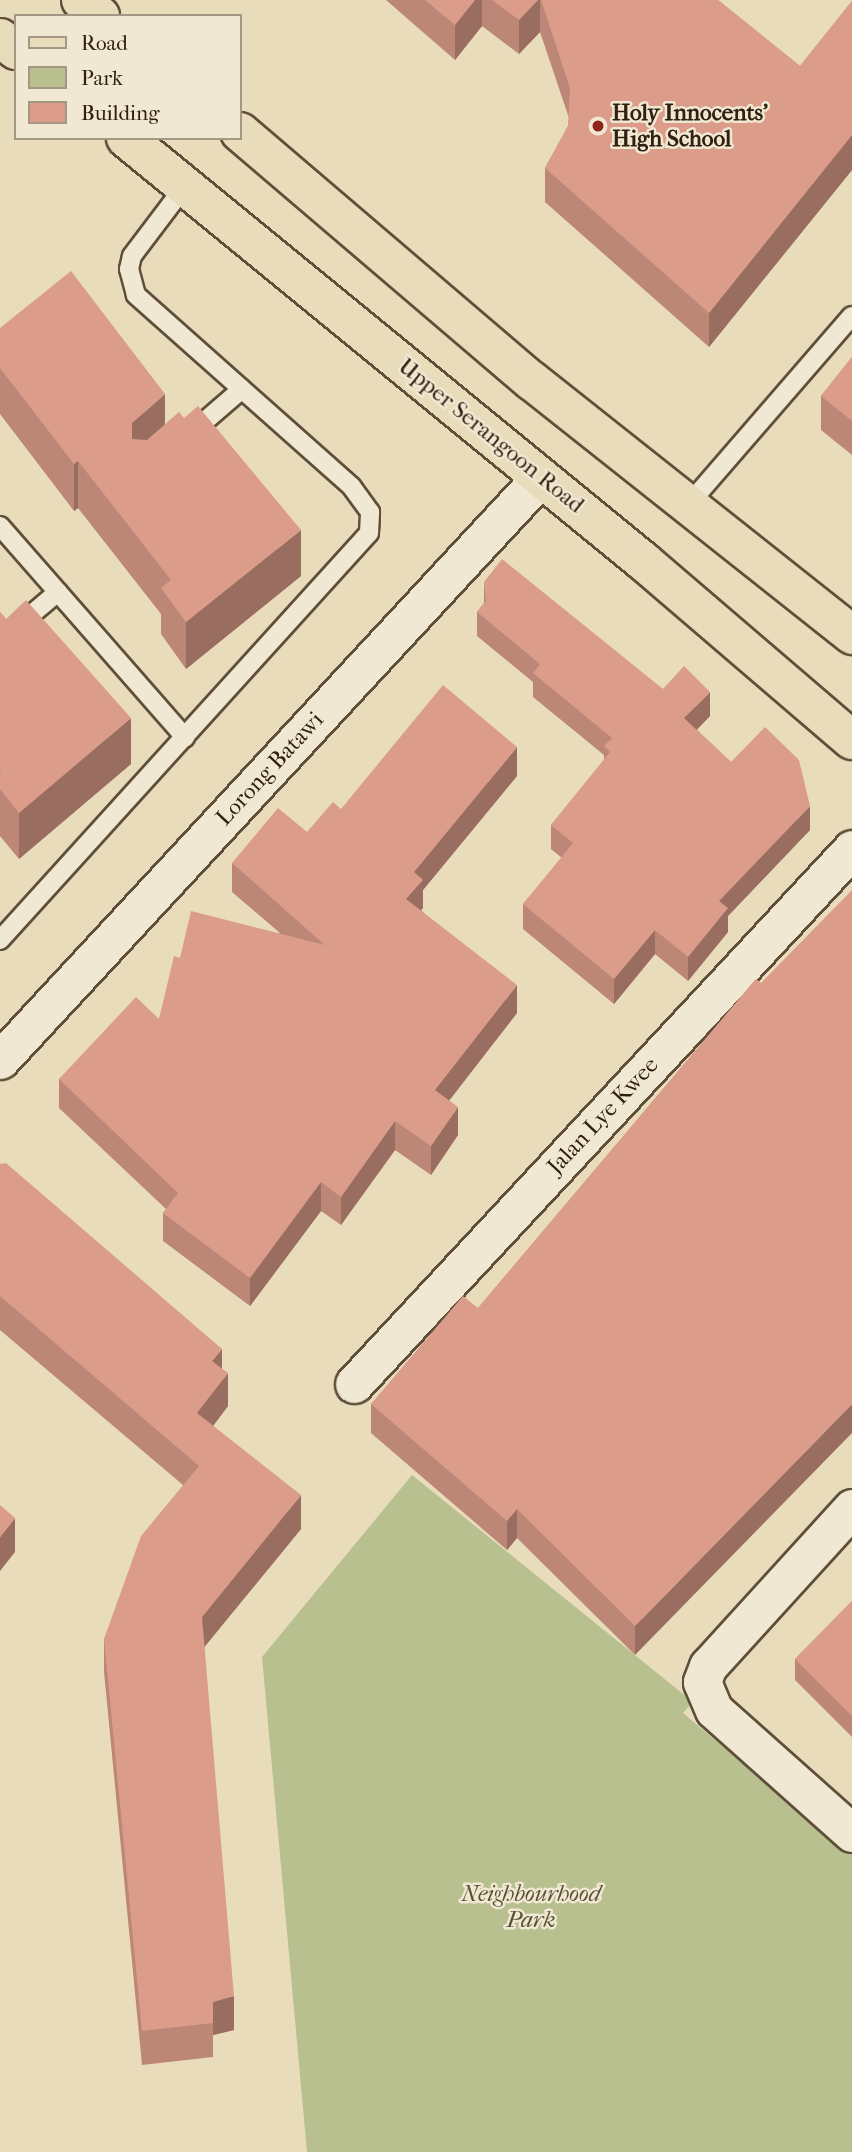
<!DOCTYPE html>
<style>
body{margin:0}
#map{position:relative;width:852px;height:2152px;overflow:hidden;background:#e9dcbb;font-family:"IM FELL French Canon",serif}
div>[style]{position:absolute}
.green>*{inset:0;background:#b8c090}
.roads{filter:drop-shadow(2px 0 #5f4f3a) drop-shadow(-2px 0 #5f4f3a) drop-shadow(0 2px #5f4f3a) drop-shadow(0 -2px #5f4f3a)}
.service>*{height:18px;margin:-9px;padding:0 9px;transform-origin:9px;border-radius:9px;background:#f1e8d3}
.minor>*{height:37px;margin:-18.5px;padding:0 18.5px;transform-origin:18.5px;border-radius:18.5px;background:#f1e8d3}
.primary>*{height:38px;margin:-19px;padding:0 19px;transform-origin:19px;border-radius:19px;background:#e9dcbb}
.wall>*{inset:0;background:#bc8777}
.shaded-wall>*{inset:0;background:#996e61}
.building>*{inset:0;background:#db9d8a}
.dots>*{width:19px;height:19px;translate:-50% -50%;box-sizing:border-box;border:4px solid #f1e8d3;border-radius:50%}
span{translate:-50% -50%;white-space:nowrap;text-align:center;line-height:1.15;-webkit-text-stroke:5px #f1e8d3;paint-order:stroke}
.poi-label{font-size:23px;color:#31200f;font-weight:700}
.left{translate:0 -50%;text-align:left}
.street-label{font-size:23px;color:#31200f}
.park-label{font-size:23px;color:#5a5036;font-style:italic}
.legend{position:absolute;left:14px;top:14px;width:228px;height:126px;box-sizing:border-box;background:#f1e8d3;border:2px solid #a49885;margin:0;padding:9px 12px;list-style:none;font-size:21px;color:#31200f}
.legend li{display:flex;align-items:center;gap:14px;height:35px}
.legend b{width:35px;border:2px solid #a49885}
</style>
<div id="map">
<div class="green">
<div style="clip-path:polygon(412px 1475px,693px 1702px,683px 1713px,846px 1849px,852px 1848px,852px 2152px,307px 2152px,262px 1657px)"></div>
</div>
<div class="roads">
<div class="service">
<div style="left:191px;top:433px;width:67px;rotate:-40.8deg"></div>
<div style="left:688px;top:505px;width:250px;rotate:-49.1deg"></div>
<div style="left:0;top:526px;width:281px;rotate:48.8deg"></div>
<div style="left:0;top:641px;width:76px;rotate:-40.2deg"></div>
<div style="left:0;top:940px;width:549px;rotate:-47.8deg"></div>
<div style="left:369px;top:533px;width:21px;rotate:-87deg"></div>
<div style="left:370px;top:512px;width:32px;rotate:-126deg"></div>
<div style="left:351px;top:486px;width:288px;rotate:-138.4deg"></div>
<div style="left:136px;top:295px;width:27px;rotate:-105deg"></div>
<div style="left:129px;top:269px;width:13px;rotate:-77deg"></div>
<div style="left:132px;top:256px;width:88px;rotate:-52.9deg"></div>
</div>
<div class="minor">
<div style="left:0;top:1060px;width:794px;rotate:-47.14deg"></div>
<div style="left:354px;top:1384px;width:731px;rotate:-47.05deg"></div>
<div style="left:852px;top:1508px;width:214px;rotate:132.3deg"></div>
<div style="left:708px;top:1666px;width:17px;rotate:111deg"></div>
<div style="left:702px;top:1682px;width:30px;rotate:67deg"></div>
<div style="left:714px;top:1710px;width:185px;rotate:41.7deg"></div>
</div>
<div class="primary">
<div style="left:81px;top:0;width:25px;rotate:40deg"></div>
<div style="left:0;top:38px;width:20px;rotate:37deg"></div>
<div style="left:240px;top:132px;width:384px;rotate:40.5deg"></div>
<div style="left:532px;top:381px;width:409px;rotate:38.4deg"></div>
<div style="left:126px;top:138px;width:668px;rotate:39.29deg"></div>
<div style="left:643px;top:561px;width:275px;rotate:40.6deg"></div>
</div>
</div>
<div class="wall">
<div style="clip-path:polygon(386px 0,718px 0,800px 66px,852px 1px,852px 170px,709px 347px,545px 202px,545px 168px,568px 126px,569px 118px,540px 32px,519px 54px,482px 26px,455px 60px)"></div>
<div style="clip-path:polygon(0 328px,165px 424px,301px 576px,186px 669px,161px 634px,161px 614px,78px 508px,74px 511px,0 414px)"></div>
<div style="clip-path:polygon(852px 357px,852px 455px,821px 430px,821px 396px)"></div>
<div style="clip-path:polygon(484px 582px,663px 689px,710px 716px,697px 730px,731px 762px,810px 830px,728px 916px,728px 932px,688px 981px,655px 954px,614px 1004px,523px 929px,523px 904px,562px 858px,551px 849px,551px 825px,604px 760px,604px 755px,533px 697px,533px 682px,477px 636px,477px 612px,484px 603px)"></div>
<div style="clip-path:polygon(0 612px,131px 764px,19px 859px,0 836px)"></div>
<div style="clip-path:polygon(517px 776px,423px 890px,423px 908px,421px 910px,517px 1013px,449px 1100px,458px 1135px,431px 1175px,395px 1150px,341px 1225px,321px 1211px,250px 1306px,163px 1241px,163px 1213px,166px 1209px,59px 1108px,59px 1079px,159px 1019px,180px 958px,280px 933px,232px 892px,232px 863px,307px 832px,341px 809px)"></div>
<div style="clip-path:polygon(756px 979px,635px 1655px,517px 1538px,507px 1550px,371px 1433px,371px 1404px,478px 1308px)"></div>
<div style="clip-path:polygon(0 1164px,222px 1368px,228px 1406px,213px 1426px,301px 1529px,204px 1647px,234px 2030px,213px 2035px,213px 2057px,142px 2065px,104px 1672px,104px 1639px,183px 1485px,0 1330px)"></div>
<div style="clip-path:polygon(852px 1601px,852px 1737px,795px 1680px,795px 1659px)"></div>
</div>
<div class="shaded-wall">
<div style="clip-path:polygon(475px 0,482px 0,482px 26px,455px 60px,455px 25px)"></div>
<div style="clip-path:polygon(538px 0,540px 0,540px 32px,519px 54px,519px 20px)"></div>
<div style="clip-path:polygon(852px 135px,852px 170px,709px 347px,709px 313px)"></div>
<div style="clip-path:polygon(165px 394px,165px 440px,132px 469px,132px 423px)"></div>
<div style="clip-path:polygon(78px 461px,78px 508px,74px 511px,74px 464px)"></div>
<div style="clip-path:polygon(301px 530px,301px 576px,186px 669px,186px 622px)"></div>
<div style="clip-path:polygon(710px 692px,710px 716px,684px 742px,684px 718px)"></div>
<div style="clip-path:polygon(131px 718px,131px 764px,19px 859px,19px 813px)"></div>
<div style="clip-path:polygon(517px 747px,517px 776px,423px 890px,423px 908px,406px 927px,406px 899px,414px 872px)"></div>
<div style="clip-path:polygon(810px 806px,810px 830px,728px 916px,728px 932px,688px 981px,688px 957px,719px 901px)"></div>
<div style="clip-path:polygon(655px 930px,655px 954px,614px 1004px,614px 979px)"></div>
<div style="clip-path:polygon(517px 985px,517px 1013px,435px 1119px,435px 1090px)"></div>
<div style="clip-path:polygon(458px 1107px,458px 1135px,431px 1175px,431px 1146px)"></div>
<div style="clip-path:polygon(395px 1121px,395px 1150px,341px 1225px,341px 1197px)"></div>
<div style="clip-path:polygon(321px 1182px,321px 1211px,250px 1306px,250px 1278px)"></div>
<div style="clip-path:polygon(222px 1349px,222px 1381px,228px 1373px,228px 1406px,197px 1447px,197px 1413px,212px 1361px)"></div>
<div style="clip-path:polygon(852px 1404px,852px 1433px,635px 1655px,635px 1626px)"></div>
<div style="clip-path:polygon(301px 1495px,301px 1529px,202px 1650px,202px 1617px)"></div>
<div style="clip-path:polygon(517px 1509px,517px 1538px,507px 1550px,507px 1521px)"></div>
<div style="clip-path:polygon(15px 1518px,15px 1552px,0 1571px,0 1537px)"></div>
<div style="clip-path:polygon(234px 1996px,234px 2030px,213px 2035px,213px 2002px)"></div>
</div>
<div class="building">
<div style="clip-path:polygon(425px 0,475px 0,455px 25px)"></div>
<div style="clip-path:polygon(492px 0,538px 0,519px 20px)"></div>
<div style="clip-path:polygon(541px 0,718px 0,800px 66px,852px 1px,852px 135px,709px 313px,545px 168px,568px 126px,570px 88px)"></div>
<div style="clip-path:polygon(71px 271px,165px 394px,132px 423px,132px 439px,147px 440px,179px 412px,184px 418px,198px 406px,301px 530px,186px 622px,161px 588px,171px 580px,78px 461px,74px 464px,0 368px,0 328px)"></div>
<div style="clip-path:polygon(852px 357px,852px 421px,821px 396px)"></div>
<div style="clip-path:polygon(502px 559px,663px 689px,684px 666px,710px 692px,684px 718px,731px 762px,765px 727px,799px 760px,810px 806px,719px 901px,728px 908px,688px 957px,655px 930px,614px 979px,523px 904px,573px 843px,551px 825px,610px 752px,604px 746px,612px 738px,533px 673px,540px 664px,477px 612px,486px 601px,484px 582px)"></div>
<div style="clip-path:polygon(26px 600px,131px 718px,19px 813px,0 789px,0 772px,1px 771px,0 769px,0 612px,6px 619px)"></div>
<div style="clip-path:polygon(443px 685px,517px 747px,414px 872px,423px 880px,406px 899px,517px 985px,435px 1090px,458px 1107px,431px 1146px,395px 1121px,341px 1197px,321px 1182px,250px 1278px,163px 1213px,178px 1193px,59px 1079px,136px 997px,159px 1019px,174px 956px,180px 958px,191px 911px,325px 945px,232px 863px,278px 808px,307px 832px,333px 802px,341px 809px)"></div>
<div style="clip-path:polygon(852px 890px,852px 1404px,635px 1626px,517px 1509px,507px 1521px,371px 1404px,463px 1296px,478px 1308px,756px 979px,761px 983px)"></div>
<div style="clip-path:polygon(6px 1163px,222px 1349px,212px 1361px,228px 1373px,197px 1413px,301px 1495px,202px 1617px,234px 1996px,213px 2002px,213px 2023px,142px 2031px,104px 1639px,141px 1536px,199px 1466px,0 1296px,0 1164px)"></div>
<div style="clip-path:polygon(0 1505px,15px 1518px,0 1537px)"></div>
<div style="clip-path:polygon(852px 1601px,852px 1716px,795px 1659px)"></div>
</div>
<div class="dots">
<div style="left:598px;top:126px;background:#8f2418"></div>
</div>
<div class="poi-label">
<span class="left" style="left:612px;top:126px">Holy Innocents'<br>High School</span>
</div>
<div class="street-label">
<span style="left:491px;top:436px;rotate:39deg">Upper Serangoon Road</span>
<span style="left:270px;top:769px;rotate:-47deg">Lorong Batawi</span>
<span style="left:603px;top:1116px;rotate:-47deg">Jalan Lye Kwee</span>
</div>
<div class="park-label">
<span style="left:531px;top:1907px">Neighbourhood<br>Park</span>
</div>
<ul class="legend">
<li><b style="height:9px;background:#e9dcbb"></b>Road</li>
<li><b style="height:19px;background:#b8c090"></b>Park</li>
<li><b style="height:19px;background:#db9d8a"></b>Building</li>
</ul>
</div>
